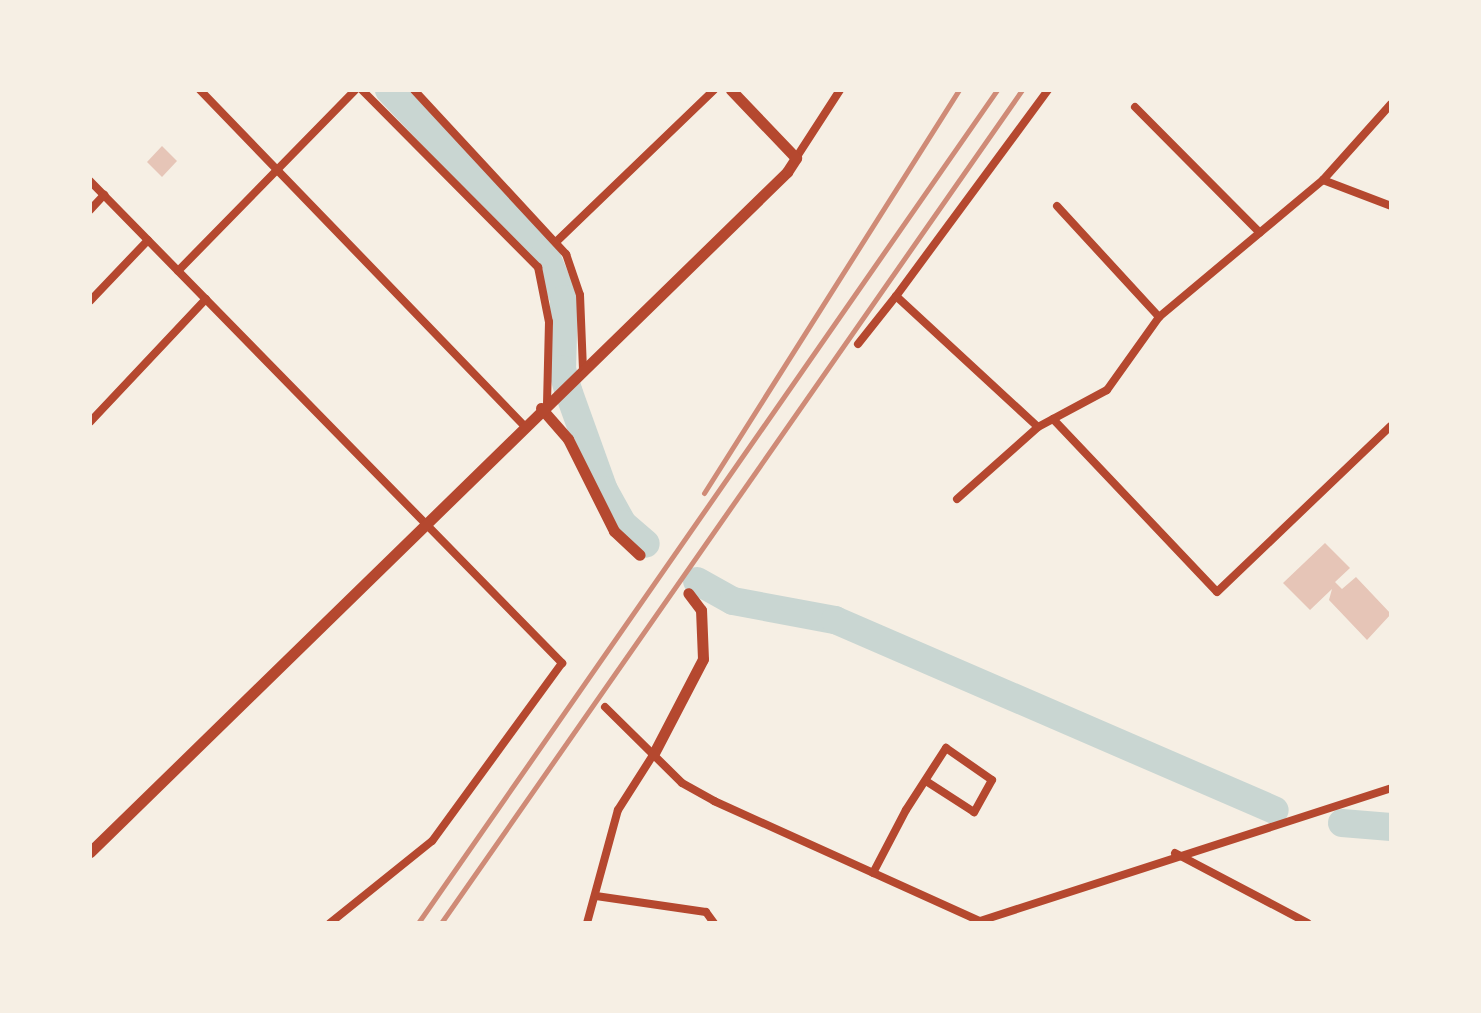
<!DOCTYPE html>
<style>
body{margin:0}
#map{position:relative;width:1481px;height:1013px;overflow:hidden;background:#f6efe4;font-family:"Source Sans 3",sans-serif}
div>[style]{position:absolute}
.river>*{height:28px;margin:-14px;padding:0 14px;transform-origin:14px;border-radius:14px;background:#c9d6d2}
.building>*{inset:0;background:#e6c5b7}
.minor>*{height:8px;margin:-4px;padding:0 4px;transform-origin:4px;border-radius:4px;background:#b5482f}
.tertiary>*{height:11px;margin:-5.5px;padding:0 5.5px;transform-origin:5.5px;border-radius:5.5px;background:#b5482f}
.rail>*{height:5px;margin:-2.5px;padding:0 2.5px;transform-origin:2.5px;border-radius:2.5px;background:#cf8b77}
span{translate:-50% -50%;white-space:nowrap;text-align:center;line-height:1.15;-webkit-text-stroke:7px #f6efe4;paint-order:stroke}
.frame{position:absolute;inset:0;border:92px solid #f6efe4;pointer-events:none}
</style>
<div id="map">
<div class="river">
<div style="left:389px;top:90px;width:226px;rotate:46.3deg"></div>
<div style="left:545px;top:253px;width:50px;rotate:67.6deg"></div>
<div style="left:564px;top:299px;width:70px;rotate:91.6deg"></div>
<div style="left:562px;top:369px;width:25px;rotate:74deg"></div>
<div style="left:569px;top:393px;width:103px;rotate:70.2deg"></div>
<div style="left:604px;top:490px;width:39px;rotate:61deg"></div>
<div style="left:623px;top:524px;width:30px;rotate:41deg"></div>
<div style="left:697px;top:581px;width:41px;rotate:29.1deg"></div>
<div style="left:733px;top:601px;width:104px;rotate:10.6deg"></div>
<div style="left:835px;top:620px;width:479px;rotate:23.4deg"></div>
<div style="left:1342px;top:823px;width:49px;rotate:4.7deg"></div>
</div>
<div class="building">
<div style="clip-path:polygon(162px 146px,177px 161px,162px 177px,147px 162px)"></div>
<div style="clip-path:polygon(1325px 543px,1350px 568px,1335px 582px,1342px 589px,1356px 577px,1391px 614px,1367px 640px,1329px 600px,1332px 589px,1310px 610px,1283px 583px)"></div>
</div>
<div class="minor">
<div style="left:200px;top:90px;width:466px;rotate:46deg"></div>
<div style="left:362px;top:90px;width:250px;rotate:45.2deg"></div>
<div style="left:538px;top:267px;width:56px;rotate:78.7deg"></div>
<div style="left:549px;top:322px;width:81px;rotate:91.4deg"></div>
<div style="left:414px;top:90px;width:224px;rotate:47.2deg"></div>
<div style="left:566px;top:254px;width:43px;rotate:71.1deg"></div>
<div style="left:580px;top:295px;width:74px;rotate:87.7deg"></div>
<div style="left:1048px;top:90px;width:256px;rotate:126.4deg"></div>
<div style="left:896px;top:296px;width:193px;rotate:42.7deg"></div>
<div style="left:1038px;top:427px;width:78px;rotate:-28.2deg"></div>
<div style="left:1107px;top:390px;width:90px;rotate:-54.5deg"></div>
<div style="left:1159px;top:317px;width:214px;rotate:-39.9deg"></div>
<div style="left:1323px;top:180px;width:73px;rotate:20.9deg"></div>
<div style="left:1135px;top:107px;width:177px;rotate:45.2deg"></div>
<div style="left:796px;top:158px;width:81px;rotate:-57.1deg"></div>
<div style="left:1323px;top:180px;width:102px;rotate:-48.2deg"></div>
<div style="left:90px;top:181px;width:675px;rotate:45.6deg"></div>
<div style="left:562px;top:663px;width:220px;rotate:126.1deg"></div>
<div style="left:432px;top:841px;width:131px;rotate:141.2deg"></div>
<div style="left:1057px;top:206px;width:151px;rotate:47.4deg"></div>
<div style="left:90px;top:210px;width:21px;rotate:-47deg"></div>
<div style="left:557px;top:241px;width:218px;rotate:-43.9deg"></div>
<div style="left:178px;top:271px;width:253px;rotate:-45.6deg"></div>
<div style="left:90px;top:301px;width:84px;rotate:-46.4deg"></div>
<div style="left:858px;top:344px;width:61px;rotate:-51.6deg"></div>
<div style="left:1053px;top:419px;width:238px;rotate:46.5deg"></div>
<div style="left:1217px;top:592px;width:240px;rotate:-43.7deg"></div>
<div style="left:90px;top:422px;width:169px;rotate:-46.7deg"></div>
<div style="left:957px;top:499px;width:108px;rotate:-41.6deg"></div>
<div style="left:605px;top:707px;width:108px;rotate:44.6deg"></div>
<div style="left:682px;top:783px;width:37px;rotate:29deg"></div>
<div style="left:714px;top:801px;width:296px;rotate:24.3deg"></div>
<div style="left:1175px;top:853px;width:150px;rotate:27.8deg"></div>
<div style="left:873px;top:873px;width:71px;rotate:-62.4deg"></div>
<div style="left:906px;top:810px;width:74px;rotate:-57.2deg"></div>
<div style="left:946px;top:748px;width:56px;rotate:34.8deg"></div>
<div style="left:992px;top:780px;width:37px;rotate:119deg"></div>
<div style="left:974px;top:812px;width:57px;rotate:-147.1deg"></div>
<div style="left:596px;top:896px;width:111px;rotate:8.3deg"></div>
<div style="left:706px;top:912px;width:14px;rotate:54deg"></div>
<div style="left:977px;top:922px;width:435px;rotate:-17.9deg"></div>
<div style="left:587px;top:923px;width:117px;rotate:-74.7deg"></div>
<div style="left:618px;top:810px;width:65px;rotate:-57.5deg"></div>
</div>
<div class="tertiary">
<div style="left:541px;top:408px;width:41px;rotate:48.9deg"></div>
<div style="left:568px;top:439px;width:103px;rotate:63.4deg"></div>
<div style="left:614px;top:531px;width:35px;rotate:43deg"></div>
<div style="left:653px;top:755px;width:108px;rotate:-62.5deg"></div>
<div style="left:703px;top:659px;width:49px;rotate:-92.3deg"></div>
<div style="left:701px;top:610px;width:21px;rotate:-127deg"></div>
<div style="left:90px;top:852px;width:974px;rotate:-44.29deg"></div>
<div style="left:787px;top:172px;width:17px;rotate:-57deg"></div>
<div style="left:796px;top:158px;width:94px;rotate:-133.7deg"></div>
</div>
<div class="rail">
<div style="left:704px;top:493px;width:477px;rotate:-57.7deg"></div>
<div style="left:418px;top:923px;width:1014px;rotate:-55.2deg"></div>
<div style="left:441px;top:923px;width:1016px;rotate:-55.11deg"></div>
</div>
<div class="frame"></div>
</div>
